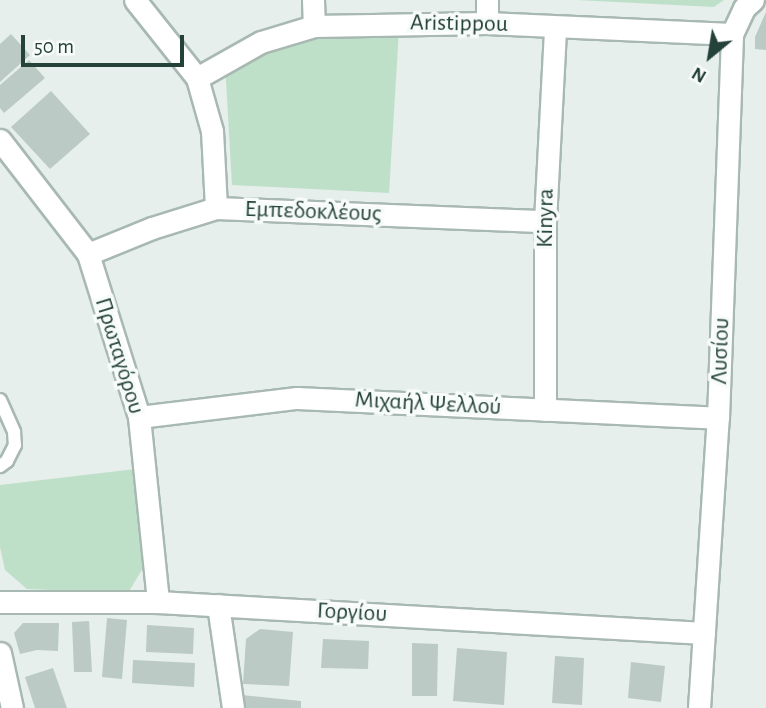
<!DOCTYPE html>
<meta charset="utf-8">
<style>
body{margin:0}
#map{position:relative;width:766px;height:708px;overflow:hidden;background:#e6efeb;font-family:"Alegreya Sans",sans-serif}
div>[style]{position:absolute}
.green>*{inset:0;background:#bfe0c8}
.building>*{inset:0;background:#bbcac4}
.roads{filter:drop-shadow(2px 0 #a8b8b2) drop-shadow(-2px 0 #a8b8b2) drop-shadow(0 2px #a8b8b2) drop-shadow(0 -2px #a8b8b2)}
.service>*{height:12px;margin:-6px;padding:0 6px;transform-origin:6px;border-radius:6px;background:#fff}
.minor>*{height:21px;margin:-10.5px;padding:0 10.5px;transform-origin:10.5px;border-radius:10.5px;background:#fff}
.tertiary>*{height:21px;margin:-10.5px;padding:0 10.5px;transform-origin:10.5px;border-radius:10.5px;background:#fff}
span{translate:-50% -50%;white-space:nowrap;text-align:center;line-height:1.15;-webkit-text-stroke:7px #f7fbf9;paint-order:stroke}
.street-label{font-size:24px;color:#24423a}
.north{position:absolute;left:675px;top:21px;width:70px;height:70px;-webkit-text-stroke:5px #f7fbf9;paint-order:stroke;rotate:210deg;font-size:19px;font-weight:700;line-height:28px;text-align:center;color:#24423a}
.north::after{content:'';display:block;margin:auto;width:24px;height:32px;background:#24423a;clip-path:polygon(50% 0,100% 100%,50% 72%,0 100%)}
.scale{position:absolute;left:21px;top:35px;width:163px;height:32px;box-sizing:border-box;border:4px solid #24423a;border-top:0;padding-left:9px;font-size:21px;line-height:24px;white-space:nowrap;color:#24423a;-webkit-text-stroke:5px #f7fbf9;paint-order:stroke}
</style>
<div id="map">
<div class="green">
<div style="clip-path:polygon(576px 0,724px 0,714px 7px)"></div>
<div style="clip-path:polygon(399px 30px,389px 193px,232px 185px,225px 63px,335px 34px)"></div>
<div style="clip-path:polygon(135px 469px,143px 568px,128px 593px,27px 589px,5px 570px,0 547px,0 485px)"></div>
</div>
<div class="building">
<div style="clip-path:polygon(766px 12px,766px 50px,755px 49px,755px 37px)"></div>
<div style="clip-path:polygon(11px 34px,30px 55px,0 82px,0 44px)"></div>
<div style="clip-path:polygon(29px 60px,45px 78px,4px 113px,0 108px,0 85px)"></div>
<div style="clip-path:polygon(51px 91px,90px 134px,50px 169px,11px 127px)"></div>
<div style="clip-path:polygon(107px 618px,127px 620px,122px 679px,102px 677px)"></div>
<div style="clip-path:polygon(89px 621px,92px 672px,74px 672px,72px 622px)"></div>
<div style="clip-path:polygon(23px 623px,59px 623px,58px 651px,37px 650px,20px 654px,14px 633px)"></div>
<div style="clip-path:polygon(147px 625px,194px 628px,193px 654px,146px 652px)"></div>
<div style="clip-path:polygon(260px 629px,293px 632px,289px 686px,243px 684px,246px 639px)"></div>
<div style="clip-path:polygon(323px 639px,369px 641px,368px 669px,321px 668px)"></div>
<div style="clip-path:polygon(412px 643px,438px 644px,437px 696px,412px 696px)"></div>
<div style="clip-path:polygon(457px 648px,507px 652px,504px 705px,453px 701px)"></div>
<div style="clip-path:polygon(555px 656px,584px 658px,582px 705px,552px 703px)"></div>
<div style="clip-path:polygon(133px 660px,195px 663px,194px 687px,132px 683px)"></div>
<div style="clip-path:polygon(631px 662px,665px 666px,661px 702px,628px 698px)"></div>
<div style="clip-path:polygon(53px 668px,67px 708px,35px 708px,25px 677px)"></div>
<div style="clip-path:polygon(241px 695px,301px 701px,301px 708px,244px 708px)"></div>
</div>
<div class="roads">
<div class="service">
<div style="left:0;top:400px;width:35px;rotate:66deg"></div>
<div style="left:14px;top:432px;width:13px;rotate:86deg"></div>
<div style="left:15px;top:445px;width:18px;rotate:117deg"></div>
<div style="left:7px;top:461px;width:9px;rotate:144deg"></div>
</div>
<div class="minor">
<div style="left:135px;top:0;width:100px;rotate:51.5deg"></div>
<div style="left:197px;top:78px;width:55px;rotate:74.2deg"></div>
<div style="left:212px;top:131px;width:77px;rotate:87deg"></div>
<div style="left:313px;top:0;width:26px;rotate:88deg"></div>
<div style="left:487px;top:0;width:23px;rotate:90deg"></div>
<div style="left:197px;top:78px;width:73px;rotate:-29.4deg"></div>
<div style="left:261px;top:42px;width:55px;rotate:-16.8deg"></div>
<div style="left:314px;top:26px;width:173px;rotate:-1deg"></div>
<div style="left:487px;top:23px;width:245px;rotate:2.6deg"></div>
<div style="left:0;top:140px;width:144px;rotate:52.3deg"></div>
<div style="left:88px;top:254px;width:171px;rotate:72.6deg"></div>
<div style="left:139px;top:417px;width:186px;rotate:84.1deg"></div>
<div style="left:88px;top:254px;width:69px;rotate:-22.1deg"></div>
<div style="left:152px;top:228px;width:67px;rotate:-17.4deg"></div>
<div style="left:216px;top:208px;width:329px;rotate:2.3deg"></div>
<div style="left:545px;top:410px;width:189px;rotate:-90deg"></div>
<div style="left:545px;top:221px;width:194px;rotate:-87deg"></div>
<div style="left:139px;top:417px;width:159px;rotate:-6.9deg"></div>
<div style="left:297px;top:398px;width:421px;rotate:2.7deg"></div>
<div style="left:0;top:602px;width:158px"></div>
<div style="left:158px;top:602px;width:547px;rotate:3.25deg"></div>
<div style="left:218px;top:605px;width:104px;rotate:81.7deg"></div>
<div style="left:699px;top:708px;width:291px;rotate:-86.3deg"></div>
<div style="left:718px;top:418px;width:384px;rotate:-87.9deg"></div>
<div style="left:732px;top:34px;width:29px;rotate:-65deg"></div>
<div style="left:744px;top:8px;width:12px;rotate:-42deg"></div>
</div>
<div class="tertiary">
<div style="left:0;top:653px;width:56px;rotate:77.7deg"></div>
</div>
</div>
<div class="street-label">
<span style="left:459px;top:24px;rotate:1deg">Aristippou</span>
<span style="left:313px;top:212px;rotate:2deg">Εμπεδοκλέους</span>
<span style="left:546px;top:218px;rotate:-89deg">Kinyra</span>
<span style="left:721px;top:351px;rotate:-88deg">Λυσίου</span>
<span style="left:119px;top:356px;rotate:73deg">Πρωταγόρου</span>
<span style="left:428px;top:404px;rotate:3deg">Μιχαήλ Ψελλού</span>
<span style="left:352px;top:613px;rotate:3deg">Γοργίου</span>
</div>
<div class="north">N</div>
<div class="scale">50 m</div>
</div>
